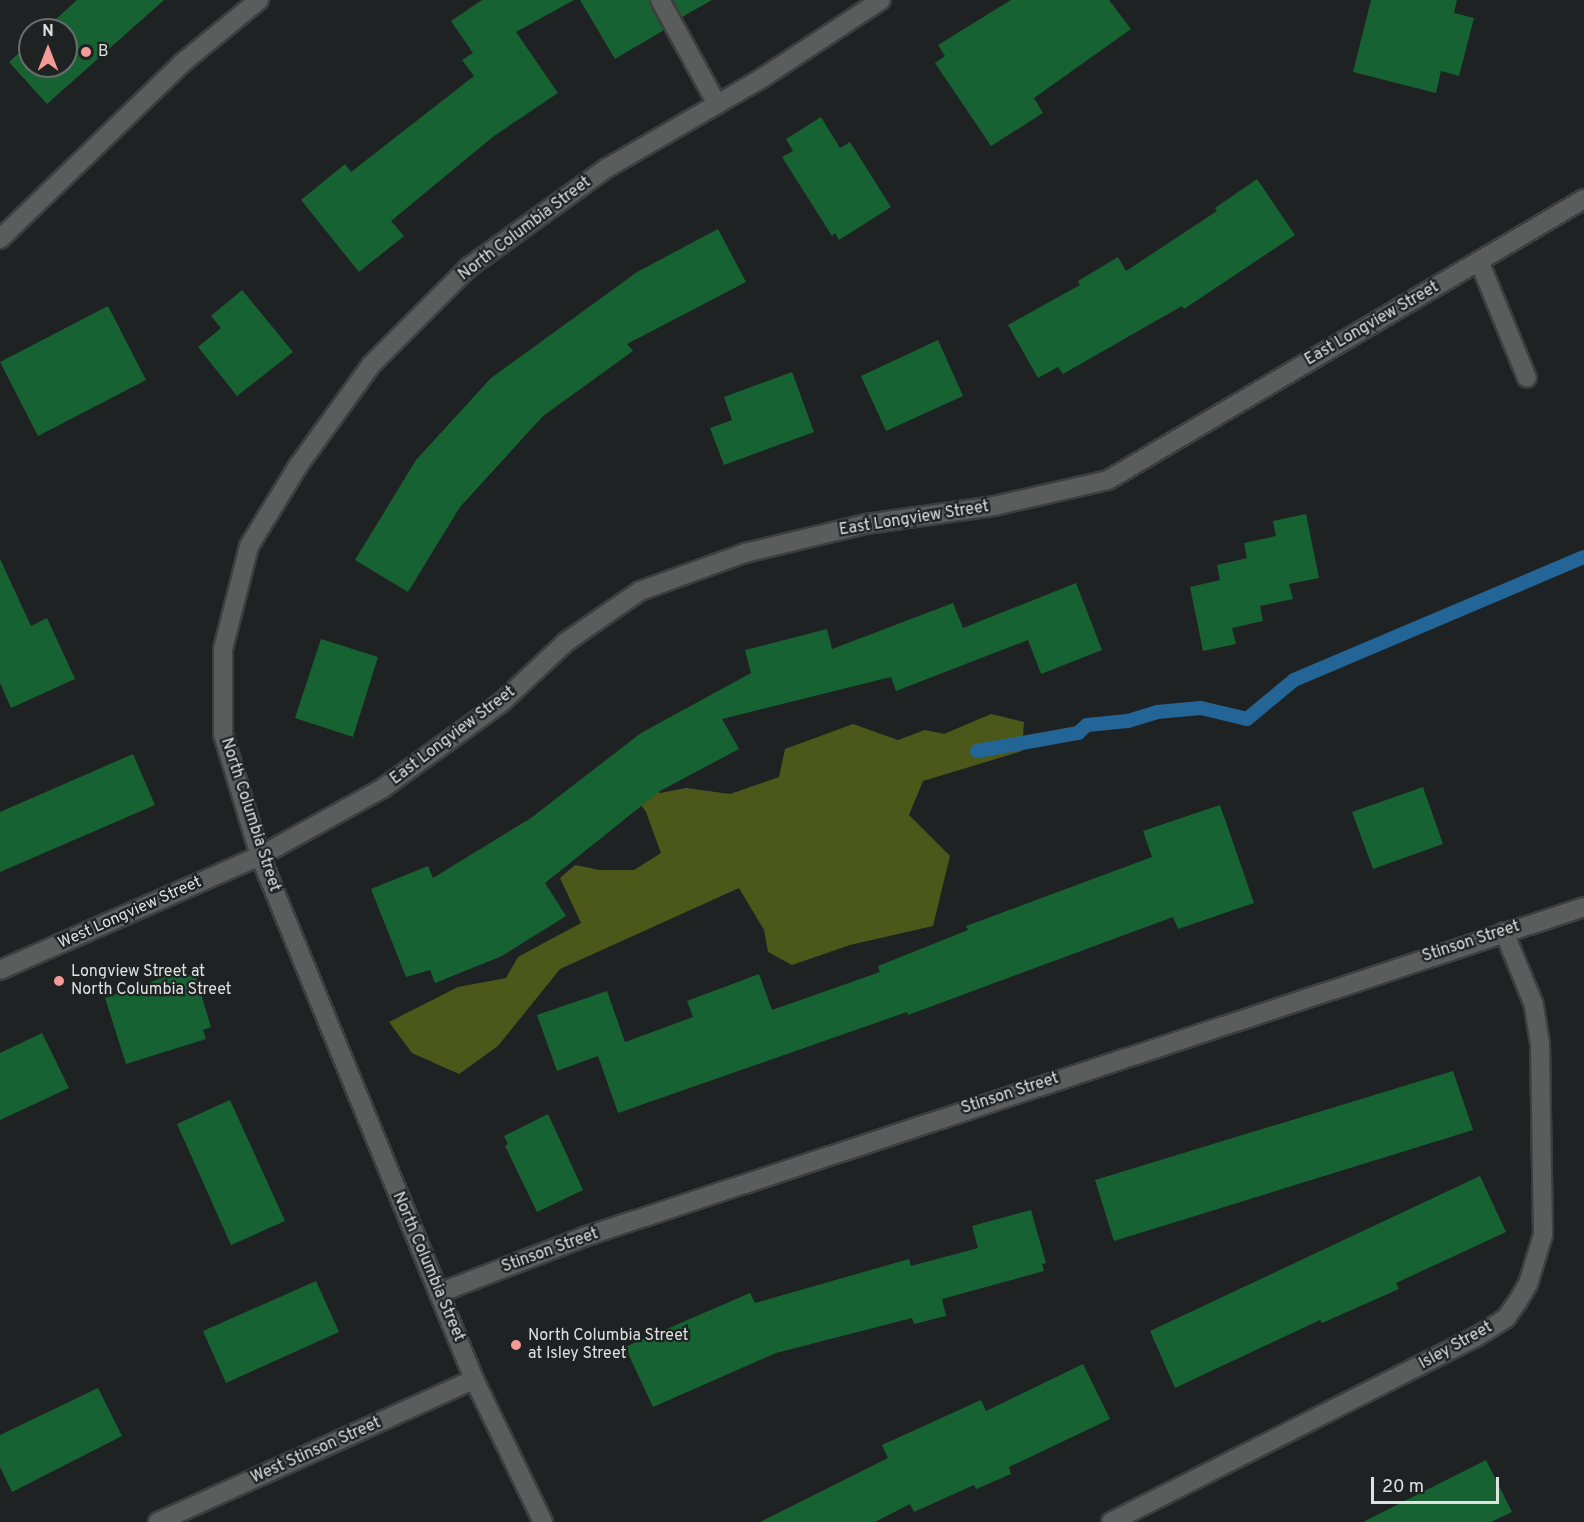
<!DOCTYPE html>
<style>
body{margin:0}
#map{position:relative;width:1584px;height:1522px;overflow:hidden;background:#1f2222;font-family:Overpass,sans-serif}
div>[style]{position:absolute}
.forest>*{inset:0;background:#4c571a}
.stream>*{height:14px;margin:-7px;padding:0 7px;transform-origin:7px;border-radius:7px;background:#246598}
.building>*{inset:0;background:#176232}
.roads{filter:drop-shadow(2px 0 #3c3f3e) drop-shadow(-2px 0 #3c3f3e) drop-shadow(0 2px #3c3f3e) drop-shadow(0 -2px #3c3f3e)}
.service>*{height:18px;margin:-9px;padding:0 9px;transform-origin:9px;border-radius:9px;background:#5a5d5c}
.minor>*{height:18px;margin:-9px;padding:0 9px;transform-origin:9px;border-radius:9px;background:#5a5d5c}
.dots>*{width:16px;height:16px;translate:-50% -50%;box-sizing:border-box;border:3px solid #1f2222;border-radius:50%}
span{translate:-50% -50%;white-space:nowrap;text-align:center;line-height:1.15;-webkit-text-stroke:4.5px #1f2222;paint-order:stroke}
.poi-label{font-size:16px;color:#dfe1e1}
.left{translate:0 -50%;text-align:left}
.street-label{font-size:16px;color:#dfe1e1}
.north{position:absolute;left:18px;top:18px;width:60px;height:60px;box-sizing:border-box;background:#1f2222;border:2px solid #6c6e6e;border-radius:50%;rotate:0deg;font-size:16px;font-weight:700;line-height:24px;text-align:center;color:#dfe1e1}
.north::after{content:'';display:block;margin:auto;width:21px;height:27px;background:#f59b97;clip-path:polygon(50% 0,100% 100%,50% 72%,0 100%)}
.scale{position:absolute;left:1371px;top:1477px;width:128px;height:27px;box-sizing:border-box;border:3px solid #dfe1e1;border-top:0;padding-left:8px;font-size:18px;line-height:21px;white-space:nowrap;color:#dfe1e1;-webkit-text-stroke:4px #1f2222;paint-order:stroke}
</style>
<div id="map">
<div class="forest">
<div style="clip-path:polygon(991px 714px,1024px 722px,1022px 751px,923px 781px,909px 815px,950px 856px,933px 926px,850px 945px,792px 965px,768px 952px,764px 930px,739px 888px,560px 969px,498px 1046px,459px 1074px,412px 1053px,389px 1022px,458px 987px,506px 978px,518px 957px,581px 923px,560px 878px,575px 865px,600px 870px,634px 870px,661px 853px,646px 812px,629px 788px,647px 778px,660px 793px,686px 788px,730px 794px,779px 777px,785px 749px,853px 724px,898px 740px,925px 730px,944px 734px)"></div>
</div>
<div class="stream">
<div style="left:977px;top:751px;width:103px;rotate:-10.1deg"></div>
<div style="left:1078px;top:733px;width:12px;rotate:-42deg"></div>
<div style="left:1087px;top:725px;width:41px;rotate:-5.6deg"></div>
<div style="left:1128px;top:721px;width:30px;rotate:-17deg"></div>
<div style="left:1157px;top:712px;width:44px;rotate:-5.2deg"></div>
<div style="left:1201px;top:708px;width:47px;rotate:13.4deg"></div>
<div style="left:1247px;top:719px;width:61px;rotate:-39.7deg"></div>
<div style="left:1294px;top:680px;width:315px;rotate:-23deg"></div>
</div>
<div class="building">
<div style="clip-path:polygon(77px 0,164px 0,47px 104px,9px 62px,30px 43px,30px 66px,66px 66px,66px 30px,44px 30px)"></div>
<div style="clip-path:polygon(482px 0,574px 0,516px 32px,558px 93px,494px 136px,391px 221px,404px 236px,359px 272px,301px 200px,345px 164px,351px 172px,474px 76px,462px 60px,473px 53px,451px 21px)"></div>
<div style="clip-path:polygon(580px 0,649px 0,664px 30px,615px 59px)"></div>
<div style="clip-path:polygon(673px 0,712px 0,682px 17px)"></div>
<div style="clip-path:polygon(1011px 0,1109px 0,1131px 29px,1034px 98px,1043px 113px,991px 146px,935px 63px,945px 56px,938px 45px)"></div>
<div style="clip-path:polygon(1371px 0,1457px 0,1454px 13px,1474px 18px,1459px 76px,1441px 71px,1436px 93px,1353px 72px)"></div>
<div style="clip-path:polygon(821px 117px,840px 148px,850px 142px,891px 207px,839px 240px,835px 233px,832px 236px,782px 157px,793px 151px,786px 139px)"></div>
<div style="clip-path:polygon(1257px 179px,1295px 235px,1184px 309px,1182px 306px,1063px 374px,1058px 367px,1038px 378px,1008px 325px,1080px 285px,1078px 281px,1118px 257px,1126px 271px,1217px 211px,1215px 208px)"></div>
<div style="clip-path:polygon(718px 229px,746px 282px,627px 344px,633px 351px,543px 416px,460px 507px,408px 592px,355px 560px,416px 460px,491px 378px,637px 272px)"></div>
<div style="clip-path:polygon(242px 290px,293px 352px,237px 396px,198px 347px,221px 328px,211px 316px)"></div>
<div style="clip-path:polygon(108px 306px,146px 380px,38px 436px,0 362px)"></div>
<div style="clip-path:polygon(938px 340px,963px 396px,886px 431px,861px 376px)"></div>
<div style="clip-path:polygon(792px 372px,814px 432px,724px 465px,710px 428px,732px 420px,724px 397px)"></div>
<div style="clip-path:polygon(1306px 514px,1319px 578px,1289px 584px,1293px 599px,1260px 606px,1263px 621px,1232px 628px,1236px 644px,1203px 651px,1190px 587px,1220px 580px,1217px 565px,1247px 558px,1244px 543px,1276px 536px,1273px 521px)"></div>
<div style="clip-path:polygon(0 559px,31px 626px,47px 618px,75px 679px,11px 708px,0 683px)"></div>
<div style="clip-path:polygon(1076px 583px,1102px 650px,1041px 674px,1028px 640px,896px 691px,891px 677px,722px 719px,739px 749px,660px 791px,545px 883px,566px 916px,502px 956px,435px 983px,430px 970px,406px 977px,371px 889px,428px 866px,433px 878px,531px 818px,641px 733px,751px 673px,745px 650px,827px 629px,832px 649px,953px 603px,963px 628px)"></div>
<div style="clip-path:polygon(321px 639px,378px 657px,353px 737px,295px 718px)"></div>
<div style="clip-path:polygon(133px 754px,155px 805px,0 872px,0 812px)"></div>
<div style="clip-path:polygon(1423px 787px,1443px 844px,1373px 869px,1352px 812px)"></div>
<div style="clip-path:polygon(1220px 805px,1254px 903px,1178px 929px,1173px 917px,908px 1015px,907px 1012px,618px 1113px,598px 1056px,557px 1071px,537px 1015px,607px 991px,625px 1042px,693px 1017px,687px 1001px,759px 974px,772px 1010px,880px 972px,878px 966px,968px 930px,966px 926px,1152px 857px,1143px 831px)"></div>
<div style="clip-path:polygon(182px 971px,184px 977px,195px 974px,211px 1027px,203px 1030px,206px 1039px,126px 1064px,105px 998px)"></div>
<div style="clip-path:polygon(42px 1033px,69px 1088px,0 1120px,0 1053px)"></div>
<div style="clip-path:polygon(1453px 1071px,1473px 1130px,1114px 1241px,1095px 1180px)"></div>
<div style="clip-path:polygon(230px 1100px,285px 1221px,231px 1245px,177px 1124px)"></div>
<div style="clip-path:polygon(548px 1114px,583px 1190px,537px 1212px,505px 1146px,508px 1144px,504px 1136px)"></div>
<div style="clip-path:polygon(1480px 1176px,1506px 1232px,1396px 1283px,1399px 1289px,1322px 1323px,1320px 1320px,1175px 1388px,1150px 1331px)"></div>
<div style="clip-path:polygon(1031px 1210px,1046px 1263px,1042px 1264px,1044px 1271px,942px 1299px,946px 1316px,914px 1324px,912px 1318px,776px 1353px,653px 1407px,625px 1347px,750px 1293px,755px 1303px,909px 1259px,911px 1266px,978px 1248px,972px 1226px)"></div>
<div style="clip-path:polygon(316px 1281px,339px 1332px,226px 1383px,203px 1331px)"></div>
<div style="clip-path:polygon(1083px 1364px,1110px 1419px,1009px 1467px,1011px 1474px,976px 1489px,974px 1485px,914px 1512px,910px 1504px,875px 1522px,760px 1522px,888px 1458px,882px 1445px,981px 1400px,986px 1411px)"></div>
<div style="clip-path:polygon(98px 1388px,122px 1436px,12px 1492px,0 1467px,0 1435px)"></div>
<div style="clip-path:polygon(1486px 1460px,1512px 1512px,1491px 1522px,1363px 1522px)"></div>
</div>
<div class="roads">
<div class="service">
<div style="left:660px;top:0;width:119px;rotate:61.3deg"></div>
<div style="left:0;top:239px;width:252px;rotate:-44deg"></div>
<div style="left:181px;top:64px;width:101px;rotate:-39.4deg"></div>
<div style="left:1479px;top:261px;width:126px;rotate:67.7deg"></div>
</div>
<div class="minor">
<div style="left:0;top:970px;width:284px;rotate:-23.7deg"></div>
<div style="left:260px;top:856px;width:141px;rotate:-28.9deg"></div>
<div style="left:383px;top:788px;width:145px;rotate:-35.8deg"></div>
<div style="left:501px;top:703px;width:89px;rotate:-43.2deg"></div>
<div style="left:566px;top:642px;width:90px;rotate:-34.6deg"></div>
<div style="left:640px;top:591px;width:112px;rotate:-19.9deg"></div>
<div style="left:745px;top:553px;width:124px;rotate:-13.5deg"></div>
<div style="left:866px;top:524px;width:129px;rotate:-8deg"></div>
<div style="left:994px;top:506px;width:117px;rotate:-12.8deg"></div>
<div style="left:1108px;top:480px;width:553px;rotate:-30.55deg"></div>
<div style="left:439px;top:1293px;width:159px;rotate:-21.1deg"></div>
<div style="left:587px;top:1236px;width:1050px;rotate:-18.26deg"></div>
<div style="left:158px;top:1522px;width:347px;rotate:-24.3deg"></div>
<div style="left:543px;top:1522px;width:159px;rotate:-115.8deg"></div>
<div style="left:474px;top:1379px;width:565px;rotate:-112.25deg"></div>
<div style="left:260px;top:856px;width:127px;rotate:-106.9deg"></div>
<div style="left:223px;top:734px;width:85px;rotate:-90deg"></div>
<div style="left:223px;top:649px;width:106px;rotate:-75.8deg"></div>
<div style="left:249px;top:546px;width:94px;rotate:-58.5deg"></div>
<div style="left:298px;top:466px;width:125px;rotate:-54.1deg"></div>
<div style="left:371px;top:365px;width:139px;rotate:-45deg"></div>
<div style="left:469px;top:267px;width:170px;rotate:-35.7deg"></div>
<div style="left:607px;top:168px;width:179px;rotate:-30.1deg"></div>
<div style="left:762px;top:78px;width:142px;rotate:-33.2deg"></div>
<div style="left:1111px;top:1522px;width:409px;rotate:-26.9deg"></div>
<div style="left:1476px;top:1337px;width:36px;rotate:-32deg"></div>
<div style="left:1506px;top:1318px;width:21px;rotate:-55deg"></div>
<div style="left:1518px;top:1301px;width:20px;rotate:-60deg"></div>
<div style="left:1528px;top:1284px;width:51px;rotate:-73deg"></div>
<div style="left:1543px;top:1235px;width:191px;rotate:-90.9deg"></div>
<div style="left:1540px;top:1044px;width:39px;rotate:-99deg"></div>
<div style="left:1534px;top:1005px;width:79px;rotate:-112.3deg"></div>
</div>
</div>
<div class="dots">
<div style="left:86px;top:52px;background:#f59b97"></div>
<div style="left:59px;top:981px;background:#f59b97"></div>
<div style="left:516px;top:1345px;background:#f59b97"></div>
</div>
<div class="poi-label">
<span class="left" style="left:98px;top:52px">B</span>
<span class="left" style="left:71px;top:981px">Longview Street at<br>North Columbia Street</span>
<span class="left" style="left:528px;top:1345px">North Columbia Street<br>at Isley Street</span>
</div>
<div class="street-label">
<span style="left:525px;top:229px;rotate:-37deg">North Columbia Street</span>
<span style="left:1372px;top:324px;rotate:-30deg">East Longview Street</span>
<span style="left:914px;top:519px;rotate:-9deg">East Longview Street</span>
<span style="left:453px;top:736px;rotate:-37deg">East Longview Street</span>
<span style="left:250px;top:815px;rotate:72deg">North Columbia Street</span>
<span style="left:130px;top:913px;rotate:-24deg">West Longview Street</span>
<span style="left:1471px;top:942px;rotate:-18deg">Stinson Street</span>
<span style="left:1010px;top:1094px;rotate:-18deg">Stinson Street</span>
<span style="left:550px;top:1251px;rotate:-20deg">Stinson Street</span>
<span style="left:428px;top:1267px;rotate:67deg">North Columbia Street</span>
<span style="left:1456px;top:1346px;rotate:-29deg">Isley Street</span>
<span style="left:316px;top:1451px;rotate:-24deg">West Stinson Street</span>
</div>
<div class="north">N</div>
<div class="scale">20 m</div>
</div>
